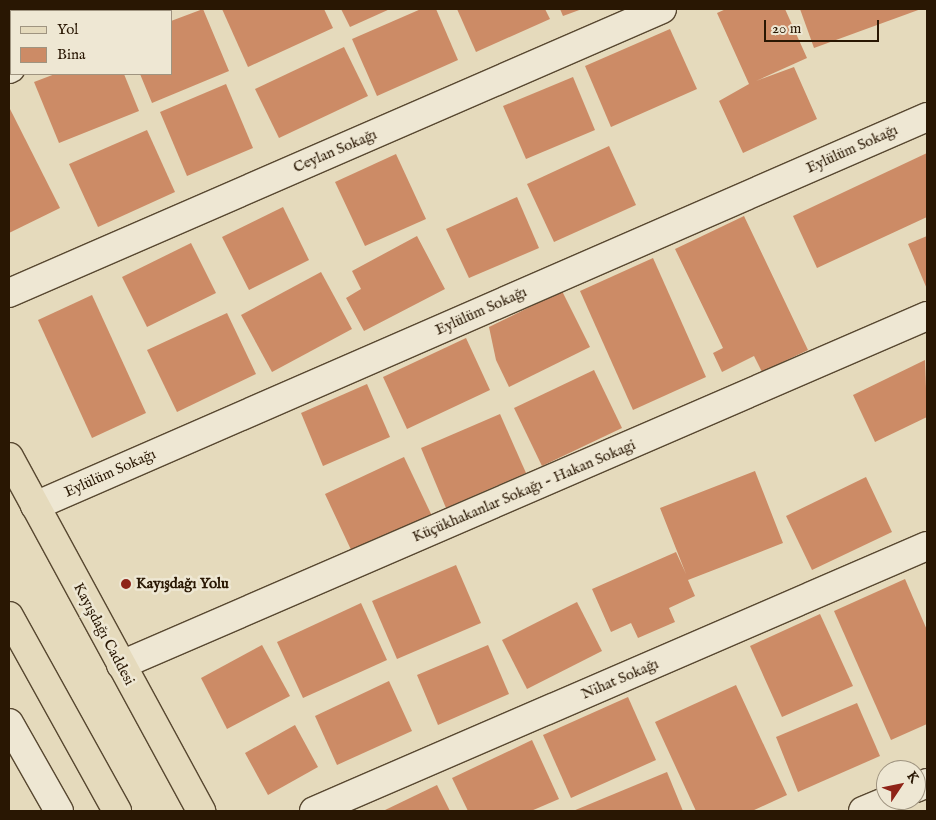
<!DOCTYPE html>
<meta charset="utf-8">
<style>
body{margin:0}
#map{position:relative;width:936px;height:820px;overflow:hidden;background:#e5dabc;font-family:"IM FELL English",serif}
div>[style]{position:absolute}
.building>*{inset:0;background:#cc8b66}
.roads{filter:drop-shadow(1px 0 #584831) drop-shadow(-1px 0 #584831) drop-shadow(0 1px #584831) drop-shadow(0 -1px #584831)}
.minor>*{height:28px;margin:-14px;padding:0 14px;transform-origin:14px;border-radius:14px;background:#eee7d3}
.major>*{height:28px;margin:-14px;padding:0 14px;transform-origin:14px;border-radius:14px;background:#e5dabc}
.dots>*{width:14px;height:14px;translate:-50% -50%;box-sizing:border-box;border:2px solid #eee7d3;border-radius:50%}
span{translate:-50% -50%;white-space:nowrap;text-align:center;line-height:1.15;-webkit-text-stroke:5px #eee7d3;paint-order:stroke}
.street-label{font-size:15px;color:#291703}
.poi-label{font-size:15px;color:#291703;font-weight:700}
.left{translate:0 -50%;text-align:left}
.frame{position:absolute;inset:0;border:10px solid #291703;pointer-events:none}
.legend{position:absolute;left:10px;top:10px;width:162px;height:65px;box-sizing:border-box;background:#eee7d3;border:1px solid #9f9480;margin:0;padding:6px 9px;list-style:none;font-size:15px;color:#291703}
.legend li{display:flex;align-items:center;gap:10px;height:25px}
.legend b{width:25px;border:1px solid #9f9480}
.north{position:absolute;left:876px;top:760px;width:50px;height:50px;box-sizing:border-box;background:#eee7d3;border:1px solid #9f9480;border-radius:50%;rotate:56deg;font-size:14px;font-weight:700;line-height:20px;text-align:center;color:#291703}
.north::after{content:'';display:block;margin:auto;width:18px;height:22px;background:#8f2418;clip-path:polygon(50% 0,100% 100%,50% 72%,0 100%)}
.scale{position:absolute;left:764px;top:20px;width:115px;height:22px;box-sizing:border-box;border:2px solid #291703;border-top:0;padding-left:6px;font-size:15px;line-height:18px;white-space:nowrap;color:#291703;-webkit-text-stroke:4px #eee7d3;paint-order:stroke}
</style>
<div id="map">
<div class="building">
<div style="clip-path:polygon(203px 9px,229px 71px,152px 103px,140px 74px,171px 74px,171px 21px)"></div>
<div style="clip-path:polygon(222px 9px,324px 9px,333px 28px,248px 67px)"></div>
<div style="clip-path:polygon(341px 9px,390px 9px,350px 27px)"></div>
<div style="clip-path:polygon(421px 9px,436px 9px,458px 60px,377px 96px,352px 39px)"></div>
<div style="clip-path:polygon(457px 9px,545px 9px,550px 19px,476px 52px)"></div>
<div style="clip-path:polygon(560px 9px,582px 9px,563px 16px)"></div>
<div style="clip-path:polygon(726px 9px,785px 9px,807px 58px,756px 81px,794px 67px,817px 119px,743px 153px,719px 101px,749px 84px,717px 13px)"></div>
<div style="clip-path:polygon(800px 9px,921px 9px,814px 48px)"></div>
<div style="clip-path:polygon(670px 29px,697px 89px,611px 127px,585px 66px)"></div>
<div style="clip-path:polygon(344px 47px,368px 96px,279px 138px,255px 89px)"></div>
<div style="clip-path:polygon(55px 74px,124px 74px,139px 111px,59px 143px,34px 82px)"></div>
<div style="clip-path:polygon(573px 77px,595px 130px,526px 159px,503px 106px)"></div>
<div style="clip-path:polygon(226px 84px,253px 148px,187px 176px,160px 112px)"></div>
<div style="clip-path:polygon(9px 107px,60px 208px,9px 233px)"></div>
<div style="clip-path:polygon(147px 130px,175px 192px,98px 227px,69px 164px)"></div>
<div style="clip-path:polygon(609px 146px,636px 205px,554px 242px,527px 184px)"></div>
<div style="clip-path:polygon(927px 153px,927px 217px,817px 268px,793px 216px)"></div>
<div style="clip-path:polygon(396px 154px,426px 219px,365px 246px,335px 182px)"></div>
<div style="clip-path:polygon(517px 197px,539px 248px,469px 278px,446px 229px)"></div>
<div style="clip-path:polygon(283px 207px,309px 260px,249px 290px,222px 237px)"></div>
<div style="clip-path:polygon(744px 216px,808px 350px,762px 372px,754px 356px,722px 372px,713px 353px,723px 348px,675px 249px)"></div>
<div style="clip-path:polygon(417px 236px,445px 289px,364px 331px,346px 298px,361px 289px,352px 271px)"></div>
<div style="clip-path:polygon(927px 236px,927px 289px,908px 244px)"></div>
<div style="clip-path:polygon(191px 243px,216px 293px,147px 327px,122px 277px)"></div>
<div style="clip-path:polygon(653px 258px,706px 377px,633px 410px,580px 291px)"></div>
<div style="clip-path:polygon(321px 272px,352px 329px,272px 372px,241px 315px)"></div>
<div style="clip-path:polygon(562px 291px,590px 347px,509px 387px,496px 360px,489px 327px)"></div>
<div style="clip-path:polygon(92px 295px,146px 413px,92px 438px,38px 320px)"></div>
<div style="clip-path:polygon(227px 313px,256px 374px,177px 412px,147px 350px)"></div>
<div style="clip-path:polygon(466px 338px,490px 390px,407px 429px,383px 377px)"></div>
<div style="clip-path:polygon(925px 360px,927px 417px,875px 442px,853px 395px)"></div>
<div style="clip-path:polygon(594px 370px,622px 428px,542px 466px,514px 408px)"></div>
<div style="clip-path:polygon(367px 384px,390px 437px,323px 466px,301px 413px)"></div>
<div style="clip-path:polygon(500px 414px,526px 473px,446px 508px,421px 448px)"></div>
<div style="clip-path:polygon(404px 457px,432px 516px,353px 554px,325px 494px)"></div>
<div style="clip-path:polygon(755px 471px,783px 543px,688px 580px,695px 596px,669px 608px,675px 622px,638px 638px,631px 623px,611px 632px,592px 589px,676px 552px,686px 574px,660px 508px)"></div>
<div style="clip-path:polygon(866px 477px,892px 532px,812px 570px,786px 516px)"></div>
<div style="clip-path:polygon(456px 565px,481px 623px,397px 659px,372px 601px)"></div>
<div style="clip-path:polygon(905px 579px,927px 630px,927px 724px,891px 740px,834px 611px)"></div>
<div style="clip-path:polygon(577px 602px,602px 651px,527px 689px,502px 640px)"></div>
<div style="clip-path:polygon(361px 603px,387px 660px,303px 698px,277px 642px)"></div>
<div style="clip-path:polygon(820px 614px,853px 686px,782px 717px,750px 646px)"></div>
<div style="clip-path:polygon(262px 645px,290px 696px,227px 729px,201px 678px)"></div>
<div style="clip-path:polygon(488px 645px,509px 694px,438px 725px,417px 675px)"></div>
<div style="clip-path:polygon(389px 681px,412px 731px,337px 765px,315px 716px)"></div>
<div style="clip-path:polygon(736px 685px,787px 795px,752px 811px,696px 811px,655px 722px)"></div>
<div style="clip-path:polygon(628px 697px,656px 760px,571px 798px,543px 735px)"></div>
<div style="clip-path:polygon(857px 703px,880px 756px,798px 792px,776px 737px)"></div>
<div style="clip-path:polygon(295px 725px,318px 767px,268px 795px,245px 753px)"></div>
<div style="clip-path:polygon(532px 740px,559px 799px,531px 811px,468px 811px,452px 778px)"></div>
<div style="clip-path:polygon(667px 772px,683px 811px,573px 811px)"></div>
<div style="clip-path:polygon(437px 785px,450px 811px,383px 811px)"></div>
</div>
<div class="roads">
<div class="minor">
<div style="left:142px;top:11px;width:5px;rotate:-22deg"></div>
<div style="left:9px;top:69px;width:2px;rotate:-27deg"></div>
<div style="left:9px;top:293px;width:712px;rotate:-23.5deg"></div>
<div style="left:35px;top:506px;width:973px;rotate:-23.56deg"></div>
<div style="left:121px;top:665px;width:878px;rotate:-23.41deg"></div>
<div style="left:9px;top:723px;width:101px;rotate:60.4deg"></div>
<div style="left:916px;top:788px;width:12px;rotate:-24deg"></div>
<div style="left:314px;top:811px;width:668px;rotate:-23.38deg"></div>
<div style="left:863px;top:811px;width:28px;rotate:-23deg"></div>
</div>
<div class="major">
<div style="left:9px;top:457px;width:403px;rotate:61.5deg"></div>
<div style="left:9px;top:616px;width:223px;rotate:61deg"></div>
</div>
</div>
<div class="dots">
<div style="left:126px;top:584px;background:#8f2418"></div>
</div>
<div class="street-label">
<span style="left:852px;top:149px;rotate:-24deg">Eylülüm Sokağı</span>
<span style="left:335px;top:151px;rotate:-23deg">Ceylan Sokağı</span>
<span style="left:481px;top:311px;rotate:-24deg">Eylülüm Sokağı</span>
<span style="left:110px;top:473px;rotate:-24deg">Eylülüm Sokağı</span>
<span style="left:524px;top:491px;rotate:-23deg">Küçükhakanlar Sokağı - Hakan Sokagi</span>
<span style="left:104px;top:634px;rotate:62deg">Kayışdağı Caddesi</span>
<span style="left:620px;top:679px;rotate:-23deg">Nihat Sokağı</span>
</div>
<div class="poi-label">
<span class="left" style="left:136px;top:584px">Kayışdağı Yolu</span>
</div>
<div class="frame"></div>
<ul class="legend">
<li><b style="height:6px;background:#e5dabc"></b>Yol</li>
<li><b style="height:14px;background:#cc8b66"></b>Bina</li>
</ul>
<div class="north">K</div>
<div class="scale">20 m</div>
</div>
